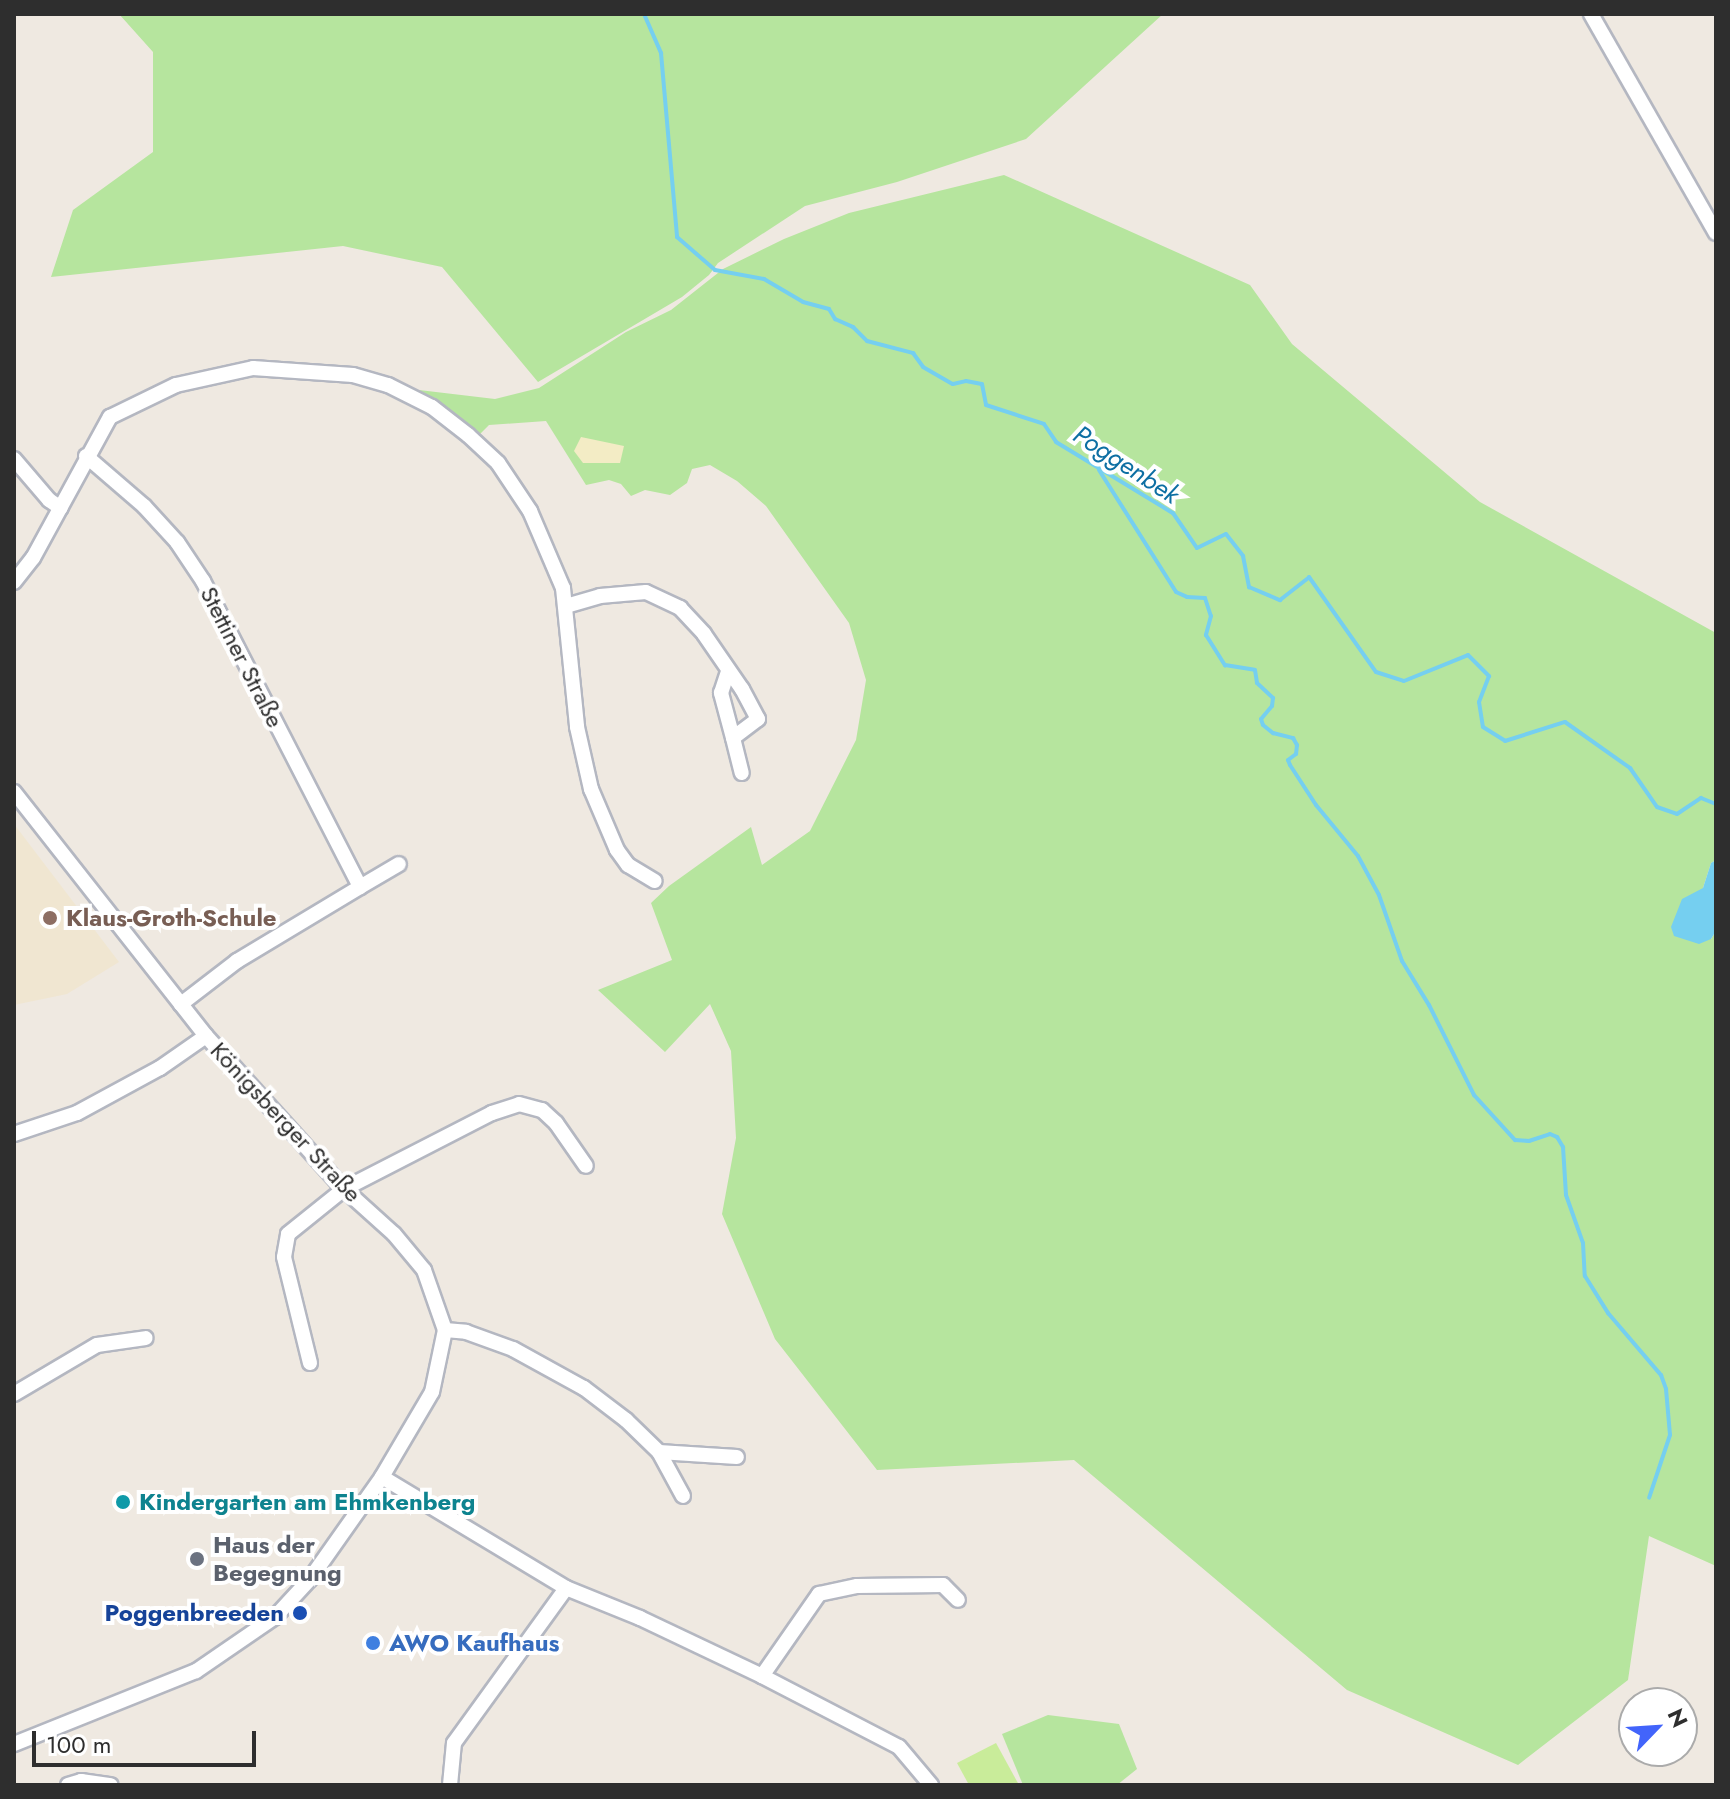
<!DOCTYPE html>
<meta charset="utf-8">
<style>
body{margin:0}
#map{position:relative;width:1730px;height:1799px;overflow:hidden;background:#efe9e1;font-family:Jost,sans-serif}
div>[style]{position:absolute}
.education>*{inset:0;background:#f0e6d1}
.green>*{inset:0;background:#b6e59e}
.sand>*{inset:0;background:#f3ecc5}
.pitch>*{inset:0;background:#c9ec9a}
.water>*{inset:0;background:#75cff0}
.stream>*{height:4px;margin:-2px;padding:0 2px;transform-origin:2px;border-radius:2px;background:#75cff0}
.roads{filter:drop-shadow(2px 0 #b4b7c1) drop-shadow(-2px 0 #b4b7c1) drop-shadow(0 2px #b4b7c1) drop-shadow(0 -2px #b4b7c1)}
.minor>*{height:14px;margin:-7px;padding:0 7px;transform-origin:7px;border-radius:7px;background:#fff}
.dots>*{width:22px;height:22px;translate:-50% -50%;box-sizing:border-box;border:4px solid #fff;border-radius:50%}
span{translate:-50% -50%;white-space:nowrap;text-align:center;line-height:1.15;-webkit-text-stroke:8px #fff;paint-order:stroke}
.street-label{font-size:24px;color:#2e2e2e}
.education-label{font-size:24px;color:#785e54;font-weight:700}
.left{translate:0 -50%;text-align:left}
.culture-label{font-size:24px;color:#0d838f;font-weight:700}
.worship-label{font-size:24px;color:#5b616d;font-weight:700}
.transit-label{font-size:24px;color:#164399;font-weight:700}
.right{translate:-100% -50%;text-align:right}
.shop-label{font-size:24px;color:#366cbe;font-weight:700}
.water-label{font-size:26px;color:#0d6fa3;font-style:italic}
.frame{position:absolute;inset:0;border:16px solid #2e2e2e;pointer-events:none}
.north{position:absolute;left:1618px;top:1687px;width:80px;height:80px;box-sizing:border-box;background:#fff;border:2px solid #ababab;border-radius:50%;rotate:65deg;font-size:22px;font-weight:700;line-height:32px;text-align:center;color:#2e2e2e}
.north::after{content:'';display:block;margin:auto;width:28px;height:36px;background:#4264fb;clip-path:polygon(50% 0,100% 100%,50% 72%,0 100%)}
.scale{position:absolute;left:32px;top:1731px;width:224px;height:36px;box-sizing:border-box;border:4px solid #2e2e2e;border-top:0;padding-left:10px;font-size:24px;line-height:28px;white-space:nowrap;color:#2e2e2e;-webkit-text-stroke:6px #fff;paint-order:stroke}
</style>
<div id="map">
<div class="education">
<div style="clip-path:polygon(14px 824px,119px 962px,67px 994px,14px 1005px)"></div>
</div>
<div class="green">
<div style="clip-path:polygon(119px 14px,1163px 14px,1026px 139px,897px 182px,805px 206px,718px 263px,709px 275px,682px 297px,538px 382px,442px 267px,343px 246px,51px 277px,73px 210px,153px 152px,153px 52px)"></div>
<div style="clip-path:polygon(1004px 175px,1250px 285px,1292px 344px,1480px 502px,1716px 633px,1716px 860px,1711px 863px,1703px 888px,1711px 939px,1716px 931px,1716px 1566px,1649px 1536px,1628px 1680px,1518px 1765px,1347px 1690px,1074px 1460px,877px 1470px,775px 1339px,722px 1214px,736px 1138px,731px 1051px,710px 1004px,665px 1052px,598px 990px,672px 960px,651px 903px,669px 886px,751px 827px,762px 865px,810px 831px,856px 740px,866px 680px,849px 623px,766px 506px,737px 481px,710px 465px,692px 469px,687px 483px,670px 495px,645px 490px,631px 496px,621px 484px,609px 480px,586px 485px,546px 421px,489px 425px,480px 434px,419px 390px,495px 399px,539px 388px,626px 332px,671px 310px,723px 269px,784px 239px,849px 213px)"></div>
<div style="clip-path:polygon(1048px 1715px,1119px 1724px,1137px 1769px,1117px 1785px,1023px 1785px,1002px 1734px)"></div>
</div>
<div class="sand">
<div style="clip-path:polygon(581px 437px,624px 446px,620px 463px,583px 463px,574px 451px)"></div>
</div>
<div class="pitch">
<div style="clip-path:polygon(996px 1743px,1019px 1785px,969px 1785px,957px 1763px)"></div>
</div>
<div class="water">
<div style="clip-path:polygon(1716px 860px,1716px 931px,1711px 939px,1699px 944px,1674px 936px,1671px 927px,1682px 899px,1703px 888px,1711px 863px)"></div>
</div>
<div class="stream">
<div style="left:644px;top:14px;width:43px;rotate:66.4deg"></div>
<div style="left:661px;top:53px;width:185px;rotate:85deg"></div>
<div style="left:677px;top:237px;width:50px;rotate:41deg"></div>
<div style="left:715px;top:270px;width:50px;rotate:10.4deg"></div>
<div style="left:764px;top:279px;width:45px;rotate:30.5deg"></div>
<div style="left:803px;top:302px;width:27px;rotate:15deg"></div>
<div style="left:829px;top:309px;width:12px;rotate:59deg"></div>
<div style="left:835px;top:319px;width:20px;rotate:24deg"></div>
<div style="left:853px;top:327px;width:20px;rotate:45deg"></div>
<div style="left:867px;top:341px;width:48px;rotate:14.6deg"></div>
<div style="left:913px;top:353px;width:17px;rotate:54deg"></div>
<div style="left:923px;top:367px;width:34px;rotate:30deg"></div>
<div style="left:953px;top:384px;width:13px;rotate:-13deg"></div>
<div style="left:966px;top:381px;width:16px;rotate:11deg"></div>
<div style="left:982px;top:384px;width:21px;rotate:79deg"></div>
<div style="left:986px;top:405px;width:61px;rotate:18.1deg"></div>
<div style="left:1044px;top:424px;width:22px;rotate:56deg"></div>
<div style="left:1056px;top:442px;width:137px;rotate:31.3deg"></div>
<div style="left:1173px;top:513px;width:42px;rotate:55.6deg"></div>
<div style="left:1197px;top:548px;width:32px;rotate:-26deg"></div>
<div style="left:1226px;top:534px;width:28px;rotate:52deg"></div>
<div style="left:1243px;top:556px;width:32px;rotate:79deg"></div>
<div style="left:1249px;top:587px;width:34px;rotate:23deg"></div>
<div style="left:1280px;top:600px;width:37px;rotate:-38deg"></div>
<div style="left:1309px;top:577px;width:116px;rotate:54.8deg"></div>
<div style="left:1376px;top:672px;width:29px;rotate:18deg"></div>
<div style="left:1404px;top:681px;width:69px;rotate:-22.1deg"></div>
<div style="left:1468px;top:655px;width:30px;rotate:45deg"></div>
<div style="left:1489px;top:676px;width:28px;rotate:111deg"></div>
<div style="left:1479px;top:702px;width:25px;rotate:81deg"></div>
<div style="left:1483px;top:727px;width:26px;rotate:32deg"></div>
<div style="left:1505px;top:741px;width:63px;rotate:-17.6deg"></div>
<div style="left:1565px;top:722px;width:80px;rotate:35.3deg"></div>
<div style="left:1630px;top:768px;width:47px;rotate:55.3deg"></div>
<div style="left:1657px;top:807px;width:21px;rotate:19deg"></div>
<div style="left:1677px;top:814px;width:29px;rotate:-34deg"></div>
<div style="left:1701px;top:798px;width:16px;rotate:22deg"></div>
<div style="left:1099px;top:470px;width:144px;rotate:57.7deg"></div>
<div style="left:1176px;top:592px;width:12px;rotate:24deg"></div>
<div style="left:1187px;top:597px;width:18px;rotate:3deg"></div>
<div style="left:1205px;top:598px;width:19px;rotate:72deg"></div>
<div style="left:1211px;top:616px;width:20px;rotate:105deg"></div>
<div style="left:1206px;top:635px;width:36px;rotate:58deg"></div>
<div style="left:1225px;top:665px;width:30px;rotate:9deg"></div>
<div style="left:1255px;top:670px;width:13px;rotate:81deg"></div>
<div style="left:1257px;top:683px;width:22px;rotate:43deg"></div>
<div style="left:1273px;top:698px;width:8px;rotate:97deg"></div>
<div style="left:1272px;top:706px;width:17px;rotate:130deg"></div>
<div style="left:1261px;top:719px;width:6px;rotate:72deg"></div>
<div style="left:1263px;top:725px;width:13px;rotate:39deg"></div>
<div style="left:1273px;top:733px;width:21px;rotate:14deg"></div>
<div style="left:1293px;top:738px;width:8px;rotate:60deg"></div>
<div style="left:1297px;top:745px;width:9px;rotate:96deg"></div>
<div style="left:1296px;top:754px;width:10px;rotate:143deg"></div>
<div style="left:1288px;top:760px;width:5px;rotate:68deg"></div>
<div style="left:1290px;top:765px;width:48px;rotate:57deg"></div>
<div style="left:1316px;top:805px;width:66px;rotate:50.5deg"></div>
<div style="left:1358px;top:856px;width:44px;rotate:61.7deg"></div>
<div style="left:1379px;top:895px;width:70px;rotate:70.8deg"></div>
<div style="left:1402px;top:961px;width:52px;rotate:58.5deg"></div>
<div style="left:1429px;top:1005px;width:101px;rotate:63.4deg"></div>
<div style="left:1474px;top:1095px;width:61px;rotate:47.7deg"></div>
<div style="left:1515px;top:1140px;width:14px;rotate:4deg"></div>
<div style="left:1529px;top:1141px;width:22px;rotate:-18deg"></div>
<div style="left:1550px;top:1134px;width:8px;rotate:23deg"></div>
<div style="left:1557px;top:1137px;width:12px;rotate:59deg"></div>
<div style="left:1563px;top:1147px;width:48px;rotate:86.4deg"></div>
<div style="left:1566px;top:1195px;width:51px;rotate:70.5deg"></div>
<div style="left:1583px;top:1243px;width:33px;rotate:87deg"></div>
<div style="left:1585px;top:1276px;width:44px;rotate:58.1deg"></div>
<div style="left:1608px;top:1313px;width:82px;rotate:49.5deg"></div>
<div style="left:1661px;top:1375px;width:15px;rotate:70deg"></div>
<div style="left:1666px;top:1389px;width:46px;rotate:85deg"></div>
<div style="left:1670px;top:1435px;width:66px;rotate:108.4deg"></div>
</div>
<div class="roads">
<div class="minor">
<div style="left:1591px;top:14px;width:252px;rotate:60.3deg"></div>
<div style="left:86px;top:456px;width:77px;rotate:40.8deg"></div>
<div style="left:144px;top:506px;width:49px;rotate:47.5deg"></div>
<div style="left:177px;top:542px;width:47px;rotate:56.3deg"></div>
<div style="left:203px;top:581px;width:344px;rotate:62.8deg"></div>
<div style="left:360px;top:887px;width:144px;rotate:149deg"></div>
<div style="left:237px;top:961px;width:71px;rotate:142.5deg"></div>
<div style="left:14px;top:459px;width:54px;rotate:49.5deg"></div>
<div style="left:49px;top:500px;width:14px;rotate:34deg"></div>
<div style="left:14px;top:582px;width:31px;rotate:-52deg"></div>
<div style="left:33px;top:558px;width:161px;rotate:-61.4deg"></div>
<div style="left:110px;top:417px;width:73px;rotate:-25.9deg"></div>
<div style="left:176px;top:385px;width:79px;rotate:-12.4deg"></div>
<div style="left:253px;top:368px;width:100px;rotate:4deg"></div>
<div style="left:353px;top:375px;width:36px;rotate:16deg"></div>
<div style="left:388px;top:385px;width:49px;rotate:26.6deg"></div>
<div style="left:432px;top:407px;width:46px;rotate:37.9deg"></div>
<div style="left:468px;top:435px;width:41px;rotate:43deg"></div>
<div style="left:498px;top:463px;width:58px;rotate:56.3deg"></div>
<div style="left:530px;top:511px;width:84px;rotate:66.8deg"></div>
<div style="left:563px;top:588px;width:140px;rotate:84.2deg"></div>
<div style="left:577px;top:727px;width:64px;rotate:77.3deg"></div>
<div style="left:591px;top:789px;width:66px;rotate:66.9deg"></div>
<div style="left:617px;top:850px;width:19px;rotate:54deg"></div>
<div style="left:628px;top:865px;width:31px;rotate:31deg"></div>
<div style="left:566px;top:606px;width:35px;rotate:-16deg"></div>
<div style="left:600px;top:596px;width:46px;rotate:-5deg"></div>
<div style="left:646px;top:592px;width:38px;rotate:25deg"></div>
<div style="left:680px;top:608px;width:35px;rotate:47deg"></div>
<div style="left:704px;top:634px;width:67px;rotate:55.4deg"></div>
<div style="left:742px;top:689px;width:34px;rotate:62deg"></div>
<div style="left:758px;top:719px;width:31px;rotate:143deg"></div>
<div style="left:733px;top:738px;width:47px;rotate:-104.9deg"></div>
<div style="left:721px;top:693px;width:22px;rotate:-72deg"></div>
<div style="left:733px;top:738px;width:36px;rotate:76deg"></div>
<div style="left:14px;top:792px;width:310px;rotate:51.8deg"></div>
<div style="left:206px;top:1036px;width:206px;rotate:48deg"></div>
<div style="left:344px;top:1189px;width:67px;rotate:42deg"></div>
<div style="left:394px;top:1234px;width:47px;rotate:50.2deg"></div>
<div style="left:424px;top:1270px;width:64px;rotate:70.7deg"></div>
<div style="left:445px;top:1330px;width:63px;rotate:101.8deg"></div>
<div style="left:432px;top:1392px;width:99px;rotate:120.5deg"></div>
<div style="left:382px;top:1477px;width:125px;rotate:125.2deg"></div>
<div style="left:310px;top:1579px;width:52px;rotate:132.6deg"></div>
<div style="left:275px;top:1617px;width:96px;rotate:145.6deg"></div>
<div style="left:196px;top:1671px;width:196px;rotate:158.1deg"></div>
<div style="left:360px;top:887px;width:45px;rotate:-30.5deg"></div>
<div style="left:14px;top:1134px;width:66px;rotate:-18.4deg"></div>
<div style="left:77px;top:1113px;width:94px;rotate:-28.5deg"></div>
<div style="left:160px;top:1068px;width:56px;rotate:-34.8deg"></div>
<div style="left:445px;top:1330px;width:21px;rotate:5deg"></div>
<div style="left:466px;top:1332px;width:50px;rotate:19.9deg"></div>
<div style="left:513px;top:1349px;width:81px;rotate:28.8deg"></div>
<div style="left:584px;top:1388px;width:53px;rotate:37.3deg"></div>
<div style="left:626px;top:1420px;width:46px;rotate:44.1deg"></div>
<div style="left:659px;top:1452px;width:50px;rotate:61.4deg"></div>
<div style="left:310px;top:1363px;width:109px;rotate:-103.8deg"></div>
<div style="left:284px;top:1257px;width:23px;rotate:-80deg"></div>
<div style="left:288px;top:1234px;width:72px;rotate:-38.8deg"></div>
<div style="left:344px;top:1189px;width:166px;rotate:-27.2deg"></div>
<div style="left:492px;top:1113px;width:28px;rotate:-18deg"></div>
<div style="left:519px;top:1104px;width:24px;rotate:15deg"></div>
<div style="left:542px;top:1110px;width:19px;rotate:43deg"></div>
<div style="left:556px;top:1123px;width:52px;rotate:55.1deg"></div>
<div style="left:14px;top:1394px;width:96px;rotate:-30.6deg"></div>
<div style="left:97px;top:1345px;width:49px;rotate:-8.1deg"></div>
<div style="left:659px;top:1452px;width:78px;rotate:3.7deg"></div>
<div style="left:382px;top:1477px;width:215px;rotate:31.1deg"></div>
<div style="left:566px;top:1588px;width:80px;rotate:22.1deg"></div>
<div style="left:640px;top:1618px;width:135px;rotate:25.4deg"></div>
<div style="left:762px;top:1676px;width:154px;rotate:27.4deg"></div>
<div style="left:899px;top:1747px;width:50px;rotate:49.9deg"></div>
<div style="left:762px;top:1676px;width:100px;rotate:-55.2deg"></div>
<div style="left:819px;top:1594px;width:39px;rotate:-12deg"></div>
<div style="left:857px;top:1586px;width:86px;rotate:-0.7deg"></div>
<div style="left:943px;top:1585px;width:21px;rotate:45deg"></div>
<div style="left:68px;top:1785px;width:14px;rotate:-17deg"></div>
<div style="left:81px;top:1781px;width:30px;rotate:8deg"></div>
<div style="left:450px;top:1785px;width:42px;rotate:-84.6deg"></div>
<div style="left:454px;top:1743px;width:191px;rotate:-54.1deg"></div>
</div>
</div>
<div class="dots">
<div style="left:50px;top:918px;background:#8d6e63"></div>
<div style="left:123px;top:1502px;background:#0f9aa8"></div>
<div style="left:197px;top:1559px;background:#6b7280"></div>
<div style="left:300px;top:1613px;background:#1a4fb4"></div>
<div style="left:373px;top:1643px;background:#3f7fe0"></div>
</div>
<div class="street-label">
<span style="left:242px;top:657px;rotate:63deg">Stettiner Straße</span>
<span style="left:286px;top:1122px;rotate:47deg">Königsberger Straße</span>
</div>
<div class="education-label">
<span class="left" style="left:66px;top:918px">Klaus-Groth-Schule</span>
</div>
<div class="culture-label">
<span class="left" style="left:139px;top:1502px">Kindergarten am Ehmkenberg</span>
</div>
<div class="worship-label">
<span class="left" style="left:213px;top:1559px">Haus der<br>Begegnung</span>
</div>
<div class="transit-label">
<span class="right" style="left:284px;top:1613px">Poggenbreeden</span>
</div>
<div class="shop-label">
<span class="left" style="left:389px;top:1643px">AWO Kaufhaus</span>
</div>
<div class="water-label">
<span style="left:1126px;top:465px;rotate:33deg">Poggenbek</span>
</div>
<div class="frame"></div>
<div class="north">N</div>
<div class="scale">100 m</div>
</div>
